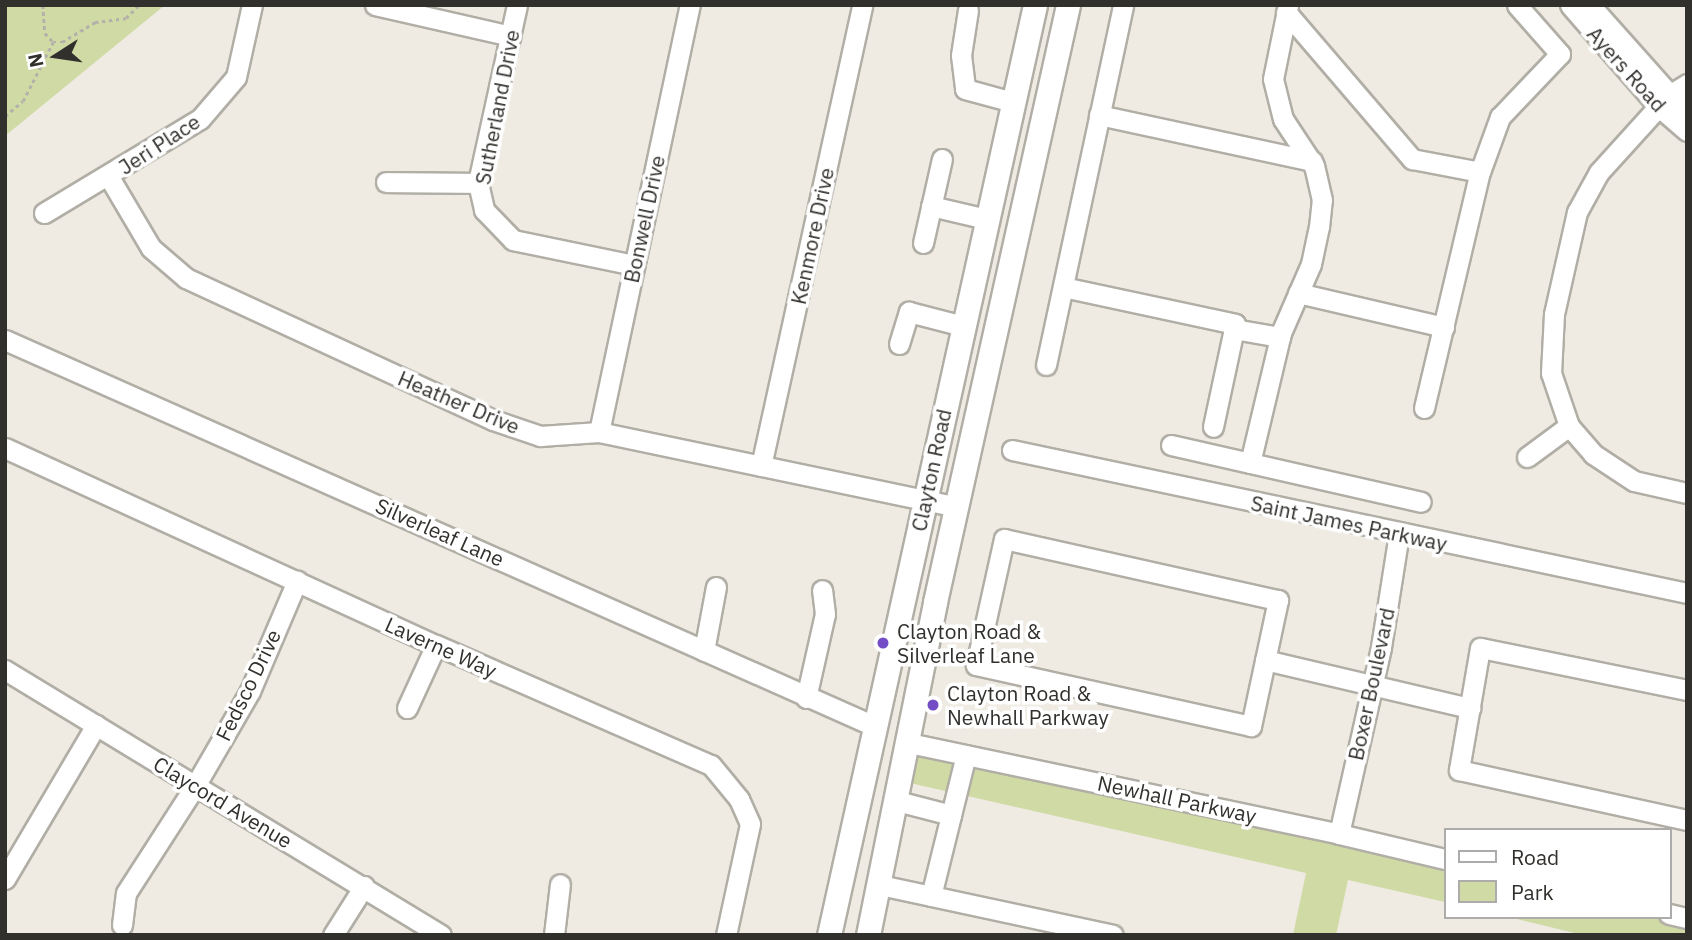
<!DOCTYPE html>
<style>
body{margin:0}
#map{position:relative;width:1692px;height:940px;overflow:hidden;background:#efebe3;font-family:"IBM Plex Sans",sans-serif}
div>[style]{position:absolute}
.green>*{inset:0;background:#d0daa4}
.path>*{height:2.5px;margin-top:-1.25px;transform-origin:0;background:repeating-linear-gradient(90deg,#b4b0aa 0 3.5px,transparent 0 7px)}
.roads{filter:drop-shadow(2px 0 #b1aea6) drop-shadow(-2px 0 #b1aea6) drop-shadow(0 2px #b1aea6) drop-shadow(0 -2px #b1aea6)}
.minor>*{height:19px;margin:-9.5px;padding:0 9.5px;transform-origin:9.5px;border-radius:9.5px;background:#fff}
.major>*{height:23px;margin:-11.5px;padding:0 11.5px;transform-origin:11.5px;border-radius:11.5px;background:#fff}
.dots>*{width:19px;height:19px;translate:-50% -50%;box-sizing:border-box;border:4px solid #fff;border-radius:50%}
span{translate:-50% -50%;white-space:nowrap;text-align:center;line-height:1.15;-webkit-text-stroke:7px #fff;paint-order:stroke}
.street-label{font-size:21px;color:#32302d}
.poi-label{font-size:21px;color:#32302d}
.left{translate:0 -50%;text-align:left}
.frame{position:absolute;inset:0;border:7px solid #32302d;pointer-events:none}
.legend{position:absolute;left:1444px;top:828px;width:228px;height:91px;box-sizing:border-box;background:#fff;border:2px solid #adacab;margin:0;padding:9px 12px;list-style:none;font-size:21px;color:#32302d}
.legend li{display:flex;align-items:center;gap:14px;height:35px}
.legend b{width:35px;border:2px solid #adacab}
.north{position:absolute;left:21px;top:21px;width:70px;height:70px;-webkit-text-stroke:5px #fff;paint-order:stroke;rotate:258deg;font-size:19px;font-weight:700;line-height:28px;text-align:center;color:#32302d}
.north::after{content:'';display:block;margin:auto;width:24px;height:32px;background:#32302d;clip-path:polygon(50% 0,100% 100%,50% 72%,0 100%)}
</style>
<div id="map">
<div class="green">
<div style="clip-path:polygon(5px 5px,165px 5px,5px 136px)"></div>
<div style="clip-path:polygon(909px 743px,1445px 859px,1445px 902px,1348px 880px,1336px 935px,1293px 935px,1306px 873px,901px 781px)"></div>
<div style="clip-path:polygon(1509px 917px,1687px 918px,1687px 935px,1583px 935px)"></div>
</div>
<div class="path">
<div style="left:43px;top:5px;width:28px;rotate:86deg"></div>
<div style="left:45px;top:33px;width:12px;rotate:48deg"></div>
<div style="left:53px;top:42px;width:9px"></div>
<div style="left:62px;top:42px;width:39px;rotate:-31deg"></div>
<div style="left:95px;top:22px;width:31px;rotate:-7deg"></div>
<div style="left:126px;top:18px;width:18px;rotate:-45deg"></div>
<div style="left:5px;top:116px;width:23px;rotate:-40deg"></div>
<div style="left:23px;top:101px;width:66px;rotate:-63deg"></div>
</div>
<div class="roads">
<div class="minor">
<div style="left:375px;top:5px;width:139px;rotate:12.8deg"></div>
<div style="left:517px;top:5px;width:182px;rotate:102.4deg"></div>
<div style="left:478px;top:183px;width:28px;rotate:77deg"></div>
<div style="left:484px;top:210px;width:42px;rotate:46deg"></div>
<div style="left:513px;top:240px;width:124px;rotate:11.7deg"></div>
<div style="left:1570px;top:5px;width:134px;rotate:48.9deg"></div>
<div style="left:1658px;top:106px;width:38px;rotate:41deg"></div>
<div style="left:1590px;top:5px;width:146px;rotate:48.3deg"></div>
<div style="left:968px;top:10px;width:46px;rotate:98.8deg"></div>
<div style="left:961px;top:55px;width:34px;rotate:83deg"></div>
<div style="left:965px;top:89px;width:50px;rotate:15.2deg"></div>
<div style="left:1286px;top:12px;width:194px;rotate:49.4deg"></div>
<div style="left:1412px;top:159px;width:69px;rotate:10.8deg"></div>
<div style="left:1687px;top:84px;width:22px;rotate:148deg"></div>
<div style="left:1668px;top:96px;width:103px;rotate:132.2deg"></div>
<div style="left:1599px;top:172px;width:46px;rotate:118.8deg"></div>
<div style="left:1577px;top:212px;width:105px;rotate:102.7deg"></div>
<div style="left:1554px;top:314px;width:59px;rotate:92.9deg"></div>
<div style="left:1551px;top:373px;width:56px;rotate:71.2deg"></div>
<div style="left:1569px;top:426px;width:37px;rotate:49deg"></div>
<div style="left:1593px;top:454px;width:49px;rotate:33.4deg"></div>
<div style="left:1634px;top:481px;width:54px;rotate:12.8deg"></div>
<div style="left:1099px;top:115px;width:218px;rotate:12.2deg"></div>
<div style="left:109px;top:177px;width:82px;rotate:59.4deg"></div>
<div style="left:151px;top:248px;width:46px;rotate:40.6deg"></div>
<div style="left:186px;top:278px;width:338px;rotate:24.8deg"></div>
<div style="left:493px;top:420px;width:50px;rotate:18.8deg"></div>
<div style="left:540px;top:436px;width:59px;rotate:-3.9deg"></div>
<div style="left:599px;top:432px;width:366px;rotate:11.8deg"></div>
<div style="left:386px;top:182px;width:92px;rotate:0.6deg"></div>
<div style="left:931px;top:206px;width:57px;rotate:13.1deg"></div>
<div style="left:44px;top:213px;width:182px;rotate:-31.1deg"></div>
<div style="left:200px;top:119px;width:55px;rotate:-49.4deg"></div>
<div style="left:236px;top:77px;width:74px;rotate:-77.5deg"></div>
<div style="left:923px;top:243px;width:86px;rotate:-77.3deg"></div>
<div style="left:1063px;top:287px;width:176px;rotate:12.1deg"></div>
<div style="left:1235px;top:324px;width:105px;rotate:102.1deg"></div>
<div style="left:1298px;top:293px;width:150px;rotate:13.1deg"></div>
<div style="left:1234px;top:329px;width:47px;rotate:9.9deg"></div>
<div style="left:5px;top:340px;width:951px;rotate:23.95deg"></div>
<div style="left:899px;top:344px;width:34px;rotate:-73deg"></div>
<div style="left:909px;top:312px;width:56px;rotate:14.5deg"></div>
<div style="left:1046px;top:365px;width:368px;rotate:-77.9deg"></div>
<div style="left:1424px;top:408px;width:243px;rotate:-76.7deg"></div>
<div style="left:1480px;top:172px;width:59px;rotate:-70deg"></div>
<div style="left:1500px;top:117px;width:87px;rotate:-46.4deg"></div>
<div style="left:1560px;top:54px;width:65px;rotate:-131.3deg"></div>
<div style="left:599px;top:432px;width:437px;rotate:-78deg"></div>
<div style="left:1171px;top:445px;width:256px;rotate:12.8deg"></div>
<div style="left:5px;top:448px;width:474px;rotate:24.6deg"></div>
<div style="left:436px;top:645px;width:300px;rotate:23.6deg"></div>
<div style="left:711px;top:765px;width:44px;rotate:50.5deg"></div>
<div style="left:739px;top:799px;width:27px;rotate:66deg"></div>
<div style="left:750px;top:824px;width:114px;rotate:102.2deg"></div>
<div style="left:1012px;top:450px;width:690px;rotate:11.96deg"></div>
<div style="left:1527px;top:457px;width:52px;rotate:-36.4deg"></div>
<div style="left:1250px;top:463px;width:134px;rotate:-76.6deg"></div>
<div style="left:1281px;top:333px;width:75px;rotate:-66.5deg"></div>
<div style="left:1311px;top:264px;width:38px;rotate:-78deg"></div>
<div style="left:1319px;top:227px;width:27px;rotate:-84deg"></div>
<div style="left:1322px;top:200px;width:35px;rotate:-103deg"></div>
<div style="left:1314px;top:166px;width:56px;rotate:-123.4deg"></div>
<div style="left:1283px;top:119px;width:41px;rotate:-104deg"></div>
<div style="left:1273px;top:79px;width:76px;rotate:-78.5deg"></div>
<div style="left:761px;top:466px;width:472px;rotate:-77.6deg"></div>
<div style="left:1004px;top:539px;width:281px;rotate:12.6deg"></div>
<div style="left:1278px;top:600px;width:129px;rotate:102.1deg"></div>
<div style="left:1251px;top:726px;width:282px;rotate:-167.5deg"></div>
<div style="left:976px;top:665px;width:129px;rotate:-77.5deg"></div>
<div style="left:704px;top:651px;width:65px;rotate:-79.4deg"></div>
<div style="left:1265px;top:660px;width:211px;rotate:13.2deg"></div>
<div style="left:5px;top:670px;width:510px;rotate:31.29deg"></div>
<div style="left:1687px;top:690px;width:211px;rotate:-168.5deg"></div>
<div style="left:1480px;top:648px;width:124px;rotate:99.8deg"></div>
<div style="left:1459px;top:770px;width:233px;rotate:12.4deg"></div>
<div style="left:806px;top:698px;width:86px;rotate:-77.3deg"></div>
<div style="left:825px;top:614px;width:24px;rotate:-97deg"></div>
<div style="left:407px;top:708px;width:69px;rotate:-65.3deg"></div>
<div style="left:909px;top:743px;width:440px;rotate:11.9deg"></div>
<div style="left:1339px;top:834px;width:109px;rotate:13.3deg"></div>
<div style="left:897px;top:801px;width:56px;rotate:14.5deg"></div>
<div style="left:1339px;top:834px;width:192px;rotate:-77.3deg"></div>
<div style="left:1381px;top:647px;width:115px;rotate:-81deg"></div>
<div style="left:5px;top:879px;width:179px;rotate:-59.4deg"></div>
<div style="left:880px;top:885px;width:238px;rotate:12.1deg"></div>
<div style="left:931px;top:896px;width:145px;rotate:-76.1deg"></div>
<div style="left:1669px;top:914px;width:18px;rotate:13deg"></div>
<div style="left:122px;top:925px;width:32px;rotate:-83deg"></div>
<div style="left:126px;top:893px;width:127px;rotate:-57.2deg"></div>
<div style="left:195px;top:786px;width:110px;rotate:-59.9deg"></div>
<div style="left:250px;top:691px;width:120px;rotate:-66.9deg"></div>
<div style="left:333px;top:935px;width:58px;rotate:-57.7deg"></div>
<div style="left:554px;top:935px;width:51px;rotate:-83.3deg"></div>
</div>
<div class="major">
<div style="left:829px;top:935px;width:953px;rotate:-77.51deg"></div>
<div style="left:868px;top:935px;width:340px;rotate:-78.6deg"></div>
<div style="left:935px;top:602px;width:612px;rotate:-77.44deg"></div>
</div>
</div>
<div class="dots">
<div style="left:883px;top:643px;background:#724dc6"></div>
<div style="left:933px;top:705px;background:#724dc6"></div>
</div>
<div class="street-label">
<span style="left:1627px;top:69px;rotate:48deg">Ayers Road</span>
<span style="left:497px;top:107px;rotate:-79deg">Sutherland Drive</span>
<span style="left:159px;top:144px;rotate:-33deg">Jeri Place</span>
<span style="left:644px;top:219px;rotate:-78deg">Bonwell Drive</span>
<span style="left:812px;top:236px;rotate:-78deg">Kenmore Drive</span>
<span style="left:459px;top:402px;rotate:23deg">Heather Drive</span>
<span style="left:931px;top:470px;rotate:-78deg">Clayton Road</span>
<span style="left:1349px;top:523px;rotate:12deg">Saint James Parkway</span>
<span style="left:440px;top:532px;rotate:24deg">Silverleaf Lane</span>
<span style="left:441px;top:647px;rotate:24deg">Laverne Way</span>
<span style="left:1371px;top:684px;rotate:-78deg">Boxer Boulevard</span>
<span style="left:248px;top:685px;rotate:-64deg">Fedsco Drive</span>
<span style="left:1177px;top:799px;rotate:12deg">Newhall Parkway</span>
<span style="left:223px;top:802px;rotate:31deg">Claycord Avenue</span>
</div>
<div class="poi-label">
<span class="left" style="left:897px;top:643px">Clayton Road &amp;<br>Silverleaf Lane</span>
<span class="left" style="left:947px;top:705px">Clayton Road &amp;<br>Newhall Parkway</span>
</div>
<div class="frame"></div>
<ul class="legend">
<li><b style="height:9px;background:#fff"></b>Road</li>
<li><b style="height:19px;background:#d0daa4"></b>Park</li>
</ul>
<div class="north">N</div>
</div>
